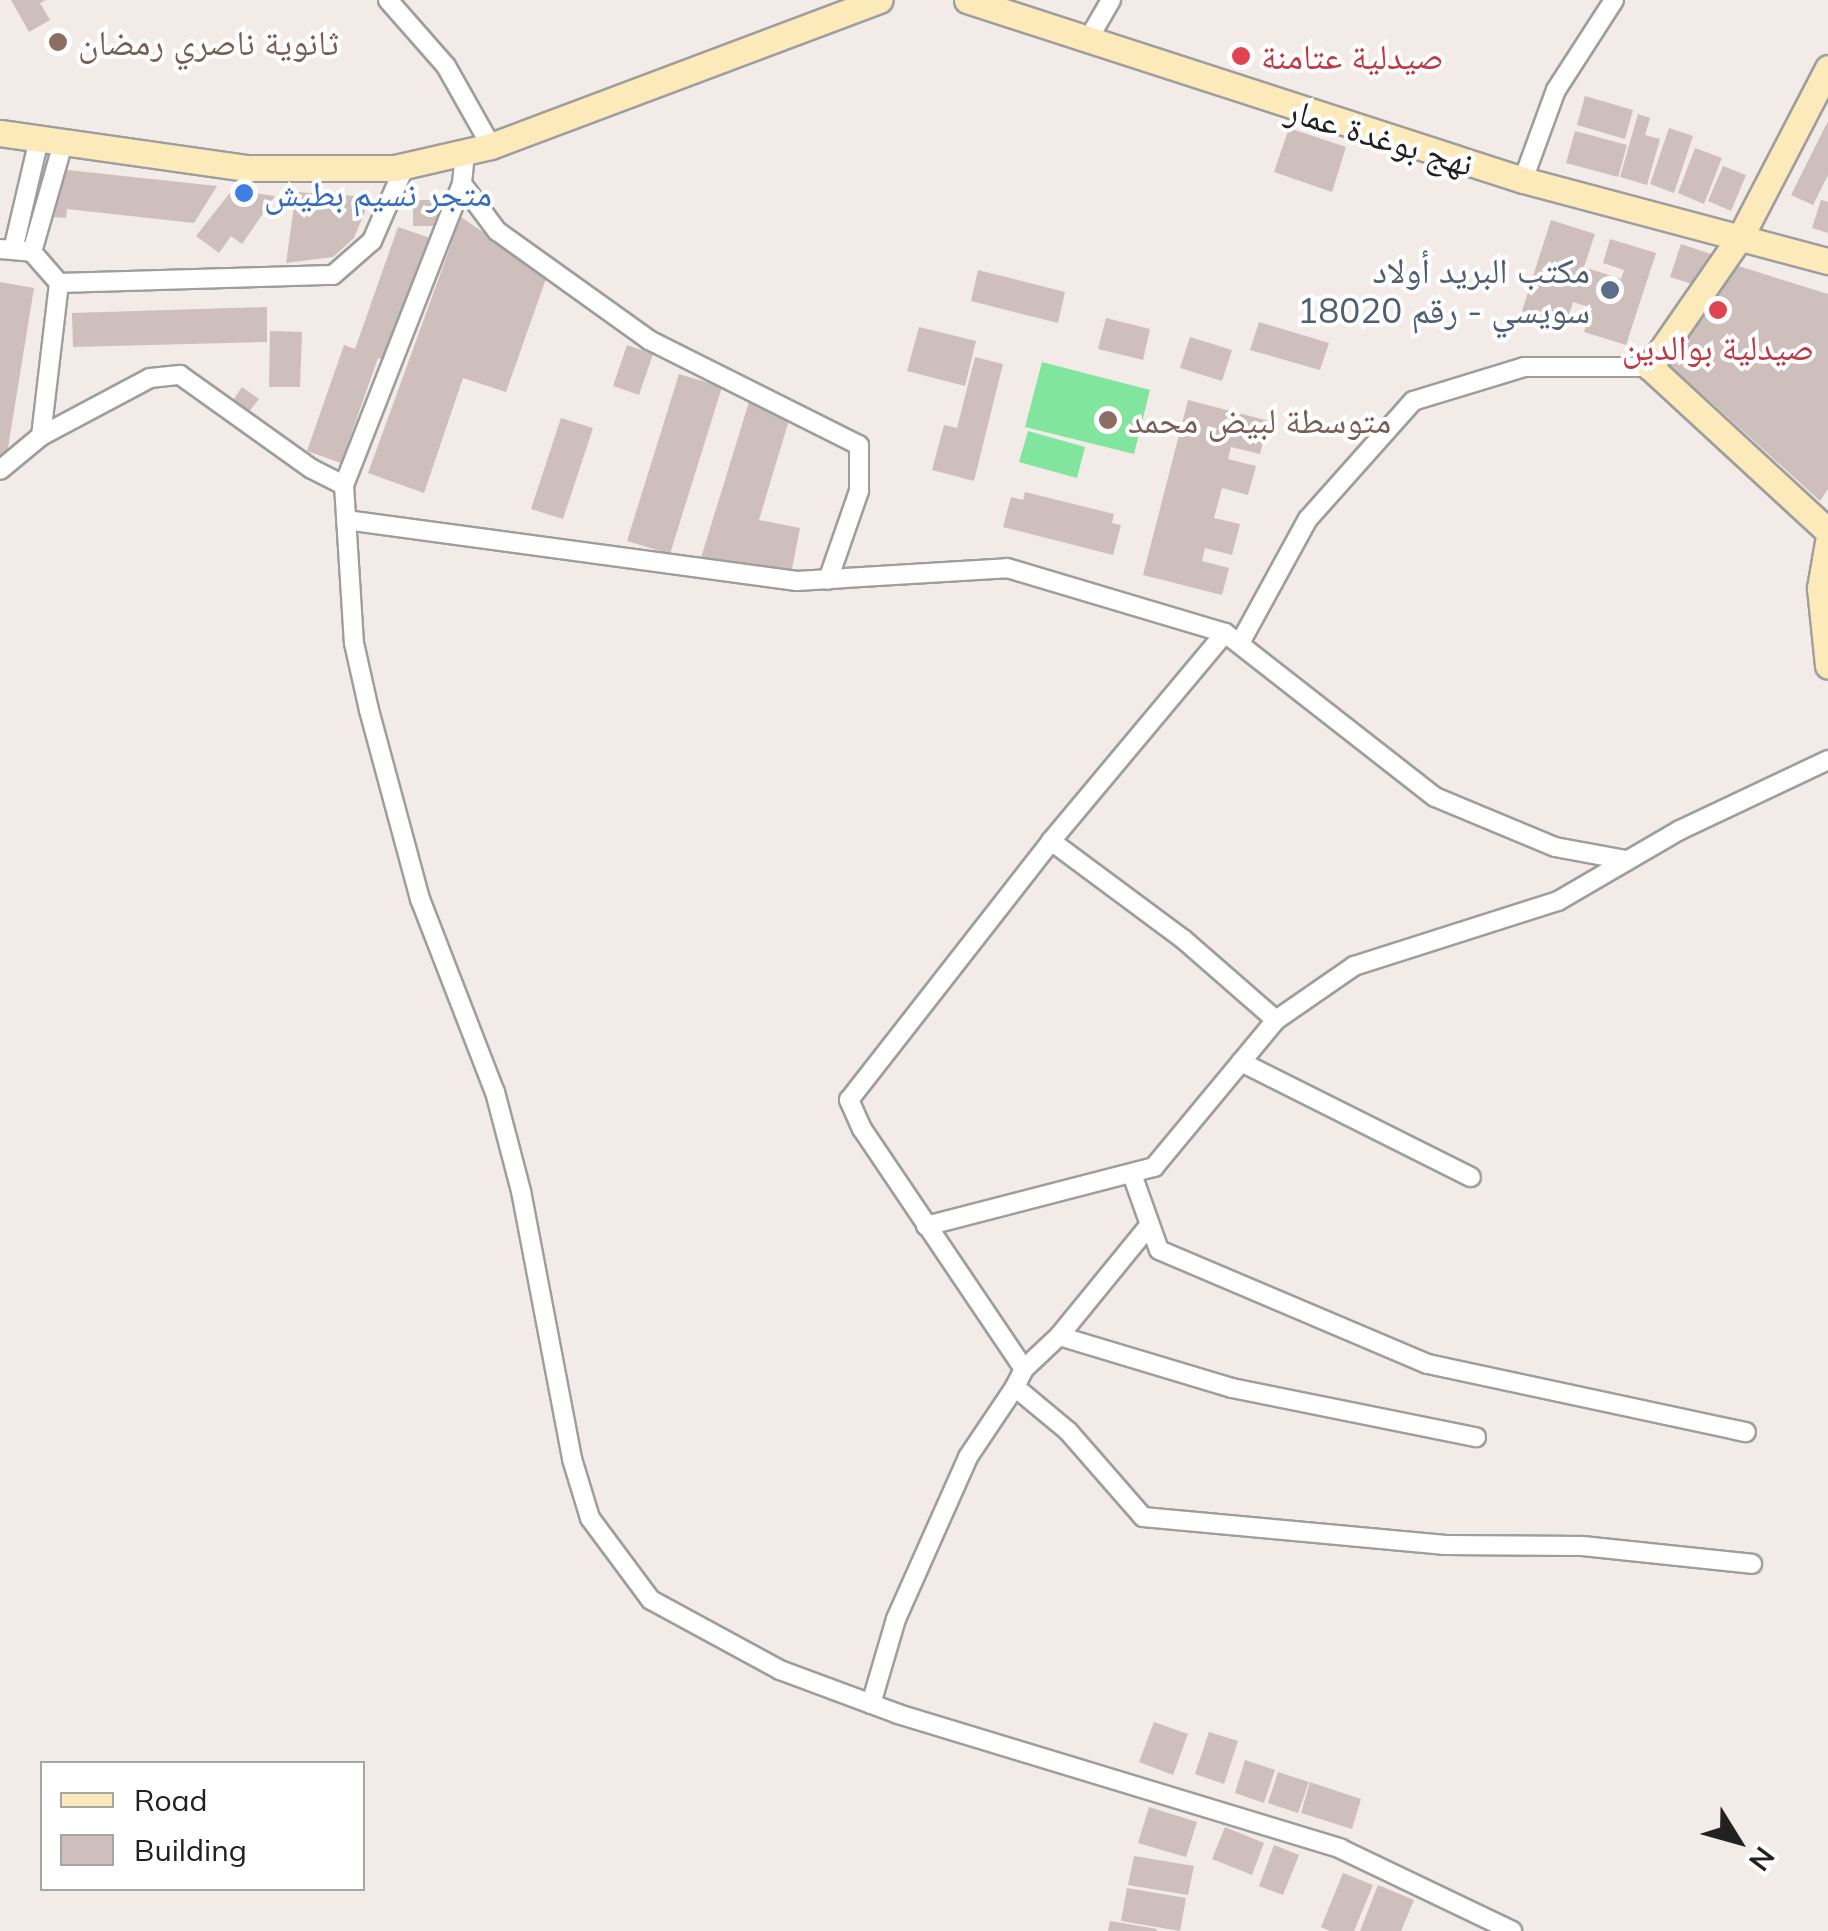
<!DOCTYPE html>
<meta charset="utf-8">
<style>
body{margin:0}
#map{position:relative;width:1828px;height:1931px;overflow:hidden;background:#f2ebe7;font-family:Mulish,"Noto Naskh Arabic",sans-serif}
div>[style]{position:absolute}
.pitch>*{inset:0;background:#82e59e}
.building>*{inset:0;background:#cebfbd}
.roads{filter:drop-shadow(2px 0 #9e9e9e) drop-shadow(-2px 0 #9e9e9e) drop-shadow(0 2px #9e9e9e) drop-shadow(0 -2px #9e9e9e)}
.street>*{height:18px;margin:-9px;padding:0 9px;transform-origin:9px;border-radius:9px;background:#fff}
.secondary>*{height:25px;margin:-12.5px;padding:0 12.5px;transform-origin:12.5px;border-radius:12.5px;background:#fdeaba}
.dots>*{width:28px;height:28px;translate:-50% -50%;box-sizing:border-box;border:5px solid #fff;border-radius:50%}
span{translate:-50% -50%;white-space:nowrap;text-align:center;line-height:1.15;-webkit-text-stroke:8px #fff;paint-order:stroke}
.education-label{font-size:35px;color:#785e54}
.left{translate:0 -50%;text-align:left}
.health-label{font-size:35px;color:#be3a42}
.street-label{font-size:35px;color:#212121}
.shop-label{font-size:35px;color:#366cbe}
.service-label{font-size:35px;color:#4e5e75}
.right{translate:-100% -50%;text-align:right}
.legend{position:absolute;left:40px;top:1761px;width:325px;height:130px;box-sizing:border-box;background:#fff;border:2px solid #a6a6a6;margin:0;padding:12px 18px;list-style:none;font-size:30px;color:#212121}
.legend li{display:flex;align-items:center;gap:20px;height:50px}
.legend b{width:50px;border:2px solid #a6a6a6}
.north{position:absolute;left:1688px;top:1791px;width:100px;height:100px;-webkit-text-stroke:8px #fff;paint-order:stroke;rotate:127deg;font-size:28px;font-weight:700;line-height:40px;text-align:center;color:#212121}
.north::after{content:'';display:block;margin:auto;width:35px;height:45px;background:#212121;clip-path:polygon(50% 0,100% 100%,50% 72%,0 100%)}
</style>
<div id="map">
<div class="pitch">
<div style="clip-path:polygon(1042px 362px,1150px 390px,1134px 454px,1025px 427px)"></div>
<div style="clip-path:polygon(1028px 431px,1085px 447px,1077px 478px,1019px 462px)"></div>
</div>
<div class="building">
<div style="clip-path:polygon(11px 0,46px 0,40px 3px,50px 20px,29px 32px)"></div>
<div style="clip-path:polygon(1585px 96px,1633px 110px,1625px 139px,1577px 125px)"></div>
<div style="clip-path:polygon(1638px 114px,1650px 118px,1645px 135px,1660px 139px,1647px 185px,1620px 177px)"></div>
<div style="clip-path:polygon(1828px 121px,1828px 175px,1813px 205px,1791px 195px)"></div>
<div style="clip-path:polygon(1289px 128px,1346px 147px,1332px 192px,1274px 172px)"></div>
<div style="clip-path:polygon(1669px 128px,1693px 136px,1674px 193px,1650px 184px)"></div>
<div style="clip-path:polygon(1575px 131px,1627px 145px,1618px 177px,1566px 163px)"></div>
<div style="clip-path:polygon(1695px 148px,1722px 158px,1704px 204px,1678px 193px)"></div>
<div style="clip-path:polygon(1723px 166px,1746px 175px,1731px 211px,1708px 201px)"></div>
<div style="clip-path:polygon(58px 169px,217px 186px,194px 223px,67px 209px,66px 218px,53px 217px)"></div>
<div style="clip-path:polygon(232px 190px,275px 196px,242px 244px,231px 236px,219px 253px,196px 236px)"></div>
<div style="clip-path:polygon(296px 192px,371px 197px,354px 238px,333px 257px,286px 263px)"></div>
<div style="clip-path:polygon(413px 200px,438px 200px,439px 226px,413px 226px)"></div>
<div style="clip-path:polygon(1821px 200px,1828px 202px,1828px 233px,1812px 228px)"></div>
<div style="clip-path:polygon(461px 217px,547px 276px,506px 392px,463px 378px,424px 493px,368px 473px)"></div>
<div style="clip-path:polygon(1551px 220px,1595px 234px,1584px 267px,1621px 279px,1624px 270px,1603px 263px,1610px 239px,1656px 253px,1626px 345px,1584px 332px,1592px 308px,1573px 302px,1566px 325px,1522px 311px)"></div>
<div style="clip-path:polygon(398px 227px,430px 238px,387px 361px,378px 358px,341px 463px,307px 451px,344px 345px,355px 349px)"></div>
<div style="clip-path:polygon(1681px 244px,1711px 254px,1695px 285px,1670px 277px)"></div>
<div style="clip-path:polygon(1735px 265px,1828px 294px,1828px 489px,1820px 501px,1668px 363px)"></div>
<div style="clip-path:polygon(978px 270px,1065px 292px,1058px 323px,971px 301px)"></div>
<div style="clip-path:polygon(0 282px,34px 288px,6px 460px,0 459px)"></div>
<div style="clip-path:polygon(267px 307px,267px 342px,73px 347px,72px 313px)"></div>
<div style="clip-path:polygon(1106px 318px,1150px 329px,1143px 360px,1098px 349px)"></div>
<div style="clip-path:polygon(1259px 322px,1329px 343px,1320px 370px,1250px 350px)"></div>
<div style="clip-path:polygon(919px 327px,976px 341px,965px 386px,907px 371px)"></div>
<div style="clip-path:polygon(270px 331px,302px 332px,300px 387px,269px 387px)"></div>
<div style="clip-path:polygon(1190px 337px,1232px 350px,1222px 381px,1180px 368px)"></div>
<div style="clip-path:polygon(627px 345px,653px 354px,639px 395px,613px 386px)"></div>
<div style="clip-path:polygon(975px 357px,1003px 364px,974px 481px,932px 470px,944px 425px,957px 428px)"></div>
<div style="clip-path:polygon(679px 374px,722px 387px,670px 554px,627px 541px)"></div>
<div style="clip-path:polygon(242px 387px,259px 399px,248px 413px,232px 402px)"></div>
<div style="clip-path:polygon(1188px 400px,1269px 421px,1260px 454px,1231px 447px,1228px 459px,1256px 466px,1248px 495px,1222px 488px,1214px 518px,1240px 524px,1232px 555px,1205px 548px,1202px 561px,1229px 568px,1222px 595px,1143px 575px)"></div>
<div style="clip-path:polygon(749px 402px,789px 420px,759px 520px,800px 528px,791px 574px,700px 561px)"></div>
<div style="clip-path:polygon(1301px 416px,1318px 420px,1315px 429px,1298px 424px)"></div>
<div style="clip-path:polygon(561px 418px,593px 428px,563px 519px,531px 509px)"></div>
<div style="clip-path:polygon(1025px 492px,1114px 514px,1112px 523px,1121px 525px,1113px 555px,1003px 527px,1011px 497px,1023px 500px)"></div>
<div style="clip-path:polygon(1154px 1722px,1188px 1734px,1173px 1775px,1139px 1762px)"></div>
<div style="clip-path:polygon(1209px 1732px,1238px 1741px,1224px 1784px,1195px 1774px)"></div>
<div style="clip-path:polygon(1245px 1760px,1275px 1770px,1264px 1803px,1235px 1793px)"></div>
<div style="clip-path:polygon(1278px 1772px,1309px 1782px,1298px 1813px,1268px 1803px)"></div>
<div style="clip-path:polygon(1310px 1782px,1361px 1799px,1352px 1829px,1301px 1813px)"></div>
<div style="clip-path:polygon(1149px 1807px,1197px 1822px,1186px 1857px,1138px 1843px)"></div>
<div style="clip-path:polygon(1225px 1827px,1264px 1843px,1252px 1875px,1212px 1859px)"></div>
<div style="clip-path:polygon(1274px 1845px,1299px 1855px,1283px 1895px,1259px 1886px)"></div>
<div style="clip-path:polygon(1134px 1856px,1194px 1866px,1188px 1895px,1128px 1885px)"></div>
<div style="clip-path:polygon(1343px 1873px,1373px 1885px,1354px 1931px,1330px 1931px,1321px 1927px)"></div>
<div style="clip-path:polygon(1378px 1885px,1414px 1900px,1401px 1931px,1360px 1931px)"></div>
<div style="clip-path:polygon(1127px 1888px,1186px 1898px,1180px 1931px,1121px 1921px)"></div>
<div style="clip-path:polygon(1110px 1921px,1157px 1929px,1156px 1931px,1108px 1931px)"></div>
</div>
<div class="roads">
<div class="street">
<div style="left:388px;top:0;width:88px;rotate:48.7deg"></div>
<div style="left:446px;top:66px;width:92px;rotate:60.6deg"></div>
<div style="left:1089px;top:38px;width:44px;rotate:-59.9deg"></div>
<div style="left:465px;top:154px;width:30px;rotate:96deg"></div>
<div style="left:462px;top:184px;width:59px;rotate:53.3deg"></div>
<div style="left:497px;top:231px;width:187px;rotate:35.6deg"></div>
<div style="left:649px;top:340px;width:235px;rotate:26.6deg"></div>
<div style="left:859px;top:445px;width:46px;rotate:90deg"></div>
<div style="left:859px;top:491px;width:94px;rotate:109.2deg"></div>
<div style="left:1523px;top:180px;width:96px;rotate:-69.9deg"></div>
<div style="left:1556px;top:90px;width:107px;rotate:-57.2deg"></div>
<div style="left:0;top:249px;width:32px;rotate:5deg"></div>
<div style="left:32px;top:252px;width:41px;rotate:48.9deg"></div>
<div style="left:59px;top:283px;width:154px;rotate:96.7deg"></div>
<div style="left:41px;top:436px;width:53px;rotate:140.3deg"></div>
<div style="left:13px;top:250px;width:110px;rotate:-76.8deg"></div>
<div style="left:32px;top:252px;width:109px;rotate:-74.1deg"></div>
<div style="left:59px;top:283px;width:274px;rotate:-1.7deg"></div>
<div style="left:333px;top:275px;width:52px;rotate:-41.1deg"></div>
<div style="left:372px;top:241px;width:82px;rotate:-66.3deg"></div>
<div style="left:41px;top:436px;width:123px;rotate:-28deg"></div>
<div style="left:150px;top:378px;width:30px;rotate:-6deg"></div>
<div style="left:180px;top:375px;width:162px;rotate:35.5deg"></div>
<div style="left:312px;top:469px;width:36px;rotate:27deg"></div>
<div style="left:344px;top:485px;width:158px;rotate:86.4deg"></div>
<div style="left:354px;top:643px;width:69px;rotate:77.4deg"></div>
<div style="left:369px;top:710px;width:196px;rotate:74.9deg"></div>
<div style="left:420px;top:899px;width:207px;rotate:68.8deg"></div>
<div style="left:495px;top:1092px;width:102px;rotate:75.3deg"></div>
<div style="left:521px;top:1191px;width:273px;rotate:79.2deg"></div>
<div style="left:572px;top:1459px;width:62px;rotate:73deg"></div>
<div style="left:590px;top:1518px;width:102px;rotate:53.4deg"></div>
<div style="left:651px;top:1600px;width:147px;rotate:28.5deg"></div>
<div style="left:780px;top:1670px;width:126px;rotate:20.4deg"></div>
<div style="left:898px;top:1714px;width:463px;rotate:16.9deg"></div>
<div style="left:1341px;top:1849px;width:190px;rotate:25.6deg"></div>
<div style="left:344px;top:485px;width:323px;rotate:-68.6deg"></div>
<div style="left:346px;top:520px;width:455px;rotate:7.7deg"></div>
<div style="left:797px;top:581px;width:210px;rotate:-3.5deg"></div>
<div style="left:1007px;top:568px;width:227px;rotate:16.6deg"></div>
<div style="left:1225px;top:633px;width:266px;rotate:38deg"></div>
<div style="left:1435px;top:797px;width:130px;rotate:22.6deg"></div>
<div style="left:1555px;top:847px;width:71px;rotate:10.5deg"></div>
<div style="left:1240px;top:643px;width:141px;rotate:-61.3deg"></div>
<div style="left:1308px;top:519px;width:158px;rotate:-48.3deg"></div>
<div style="left:1413px;top:401px;width:116px;rotate:-17deg"></div>
<div style="left:1524px;top:367px;width:126px"></div>
<div style="left:1051px;top:841px;width:164px;rotate:36.6deg"></div>
<div style="left:1183px;top:939px;width:123px;rotate:41.1deg"></div>
<div style="left:1241px;top:1062px;width:257px;rotate:26.6deg"></div>
<div style="left:1133px;top:1177px;width:77px;rotate:70.4deg"></div>
<div style="left:1159px;top:1250px;width:292px;rotate:23deg"></div>
<div style="left:1428px;top:1364px;width:325px;rotate:12.1deg"></div>
<div style="left:926px;top:1226px;width:236px;rotate:-14.5deg"></div>
<div style="left:1154px;top:1167px;width:191px;rotate:-50.3deg"></div>
<div style="left:1276px;top:1020px;width:95px;rotate:-34.7deg"></div>
<div style="left:1354px;top:966px;width:214px;rotate:-17.7deg"></div>
<div style="left:1558px;top:901px;width:141px;rotate:-30.2deg"></div>
<div style="left:1680px;top:830px;width:164px;rotate:-25.3deg"></div>
<div style="left:1148px;top:1227px;width:141px;rotate:129.2deg"></div>
<div style="left:1059px;top:1336px;width:181px;rotate:16.7deg"></div>
<div style="left:1232px;top:1388px;width:249px;rotate:11.4deg"></div>
<div style="left:1059px;top:1336px;width:48px;rotate:136.7deg"></div>
<div style="left:1024px;top:1369px;width:20px;rotate:117deg"></div>
<div style="left:1015px;top:1387px;width:69px;rotate:39.7deg"></div>
<div style="left:1068px;top:1431px;width:114px;rotate:48.9deg"></div>
<div style="left:1143px;top:1517px;width:304px;rotate:5.3deg"></div>
<div style="left:1446px;top:1545px;width:136px;rotate:0.4deg"></div>
<div style="left:1582px;top:1546px;width:171px;rotate:6deg"></div>
<div style="left:1024px;top:1369px;width:290px;rotate:-124deg"></div>
<div style="left:862px;top:1129px;width:32px;rotate:-114deg"></div>
<div style="left:849px;top:1100px;width:328px;rotate:-52deg"></div>
<div style="left:1051px;top:841px;width:271px;rotate:-50.1deg"></div>
<div style="left:871px;top:1704px;width:89px;rotate:-73.6deg"></div>
<div style="left:896px;top:1619px;width:177px;rotate:-66deg"></div>
<div style="left:968px;top:1457px;width:84px;rotate:-56.1deg"></div>
</div>
<div class="secondary">
<div style="left:967px;top:0;width:584px;rotate:17.94deg"></div>
<div style="left:1523px;top:180px;width:316px;rotate:14.9deg"></div>
<div style="left:1828px;top:68px;width:187px;rotate:117.4deg"></div>
<div style="left:1742px;top:234px;width:162px;rotate:124.7deg"></div>
<div style="left:1650px;top:367px;width:242px;rotate:42.7deg"></div>
<div style="left:0;top:133px;width:248px;rotate:8.1deg"></div>
<div style="left:246px;top:168px;width:149px"></div>
<div style="left:395px;top:168px;width:98px;rotate:-12.9deg"></div>
<div style="left:491px;top:146px;width:415px;rotate:-20.6deg"></div>
<div style="left:1828px;top:542px;width:47px;rotate:99.9deg"></div>
<div style="left:1820px;top:588px;width:78px;rotate:84.1deg"></div>
</div>
</div>
<div class="dots">
<div style="left:58px;top:42px;background:#8d6e63"></div>
<div style="left:1241px;top:56px;background:#e0444e"></div>
<div style="left:244px;top:193px;background:#3f7fe0"></div>
<div style="left:1610px;top:290px;background:#5c6f8a"></div>
<div style="left:1718px;top:310px;background:#e0444e"></div>
<div style="left:1108px;top:420px;background:#8d6e63"></div>
</div>
<div class="education-label">
<span class="left" style="left:78px;top:42px">ثانوية ناصري رمضان</span>
<span class="left" style="left:1128px;top:420px">متوسطة لبيض محمد</span>
</div>
<div class="health-label">
<span class="left" style="left:1261px;top:56px">صيدلية عتامنة</span>
<span style="left:1718px;top:347px">صيدلية بوالدين</span>
</div>
<div class="street-label">
<span style="left:1380px;top:136px;rotate:17deg">نهج بوغدة عمار</span>
</div>
<div class="shop-label">
<span class="left" style="left:264px;top:193px">متجر نسيم بطيش</span>
</div>
<div class="service-label">
<span class="right" style="left:1590px;top:290px">مكتب البريد أولاد<br>سويسي - رقم 18020</span>
</div>
<ul class="legend">
<li><b style="height:12px;background:#fdeaba"></b>Road</li>
<li><b style="height:28px;background:#cebfbd"></b>Building</li>
</ul>
<div class="north">N</div>
</div>
